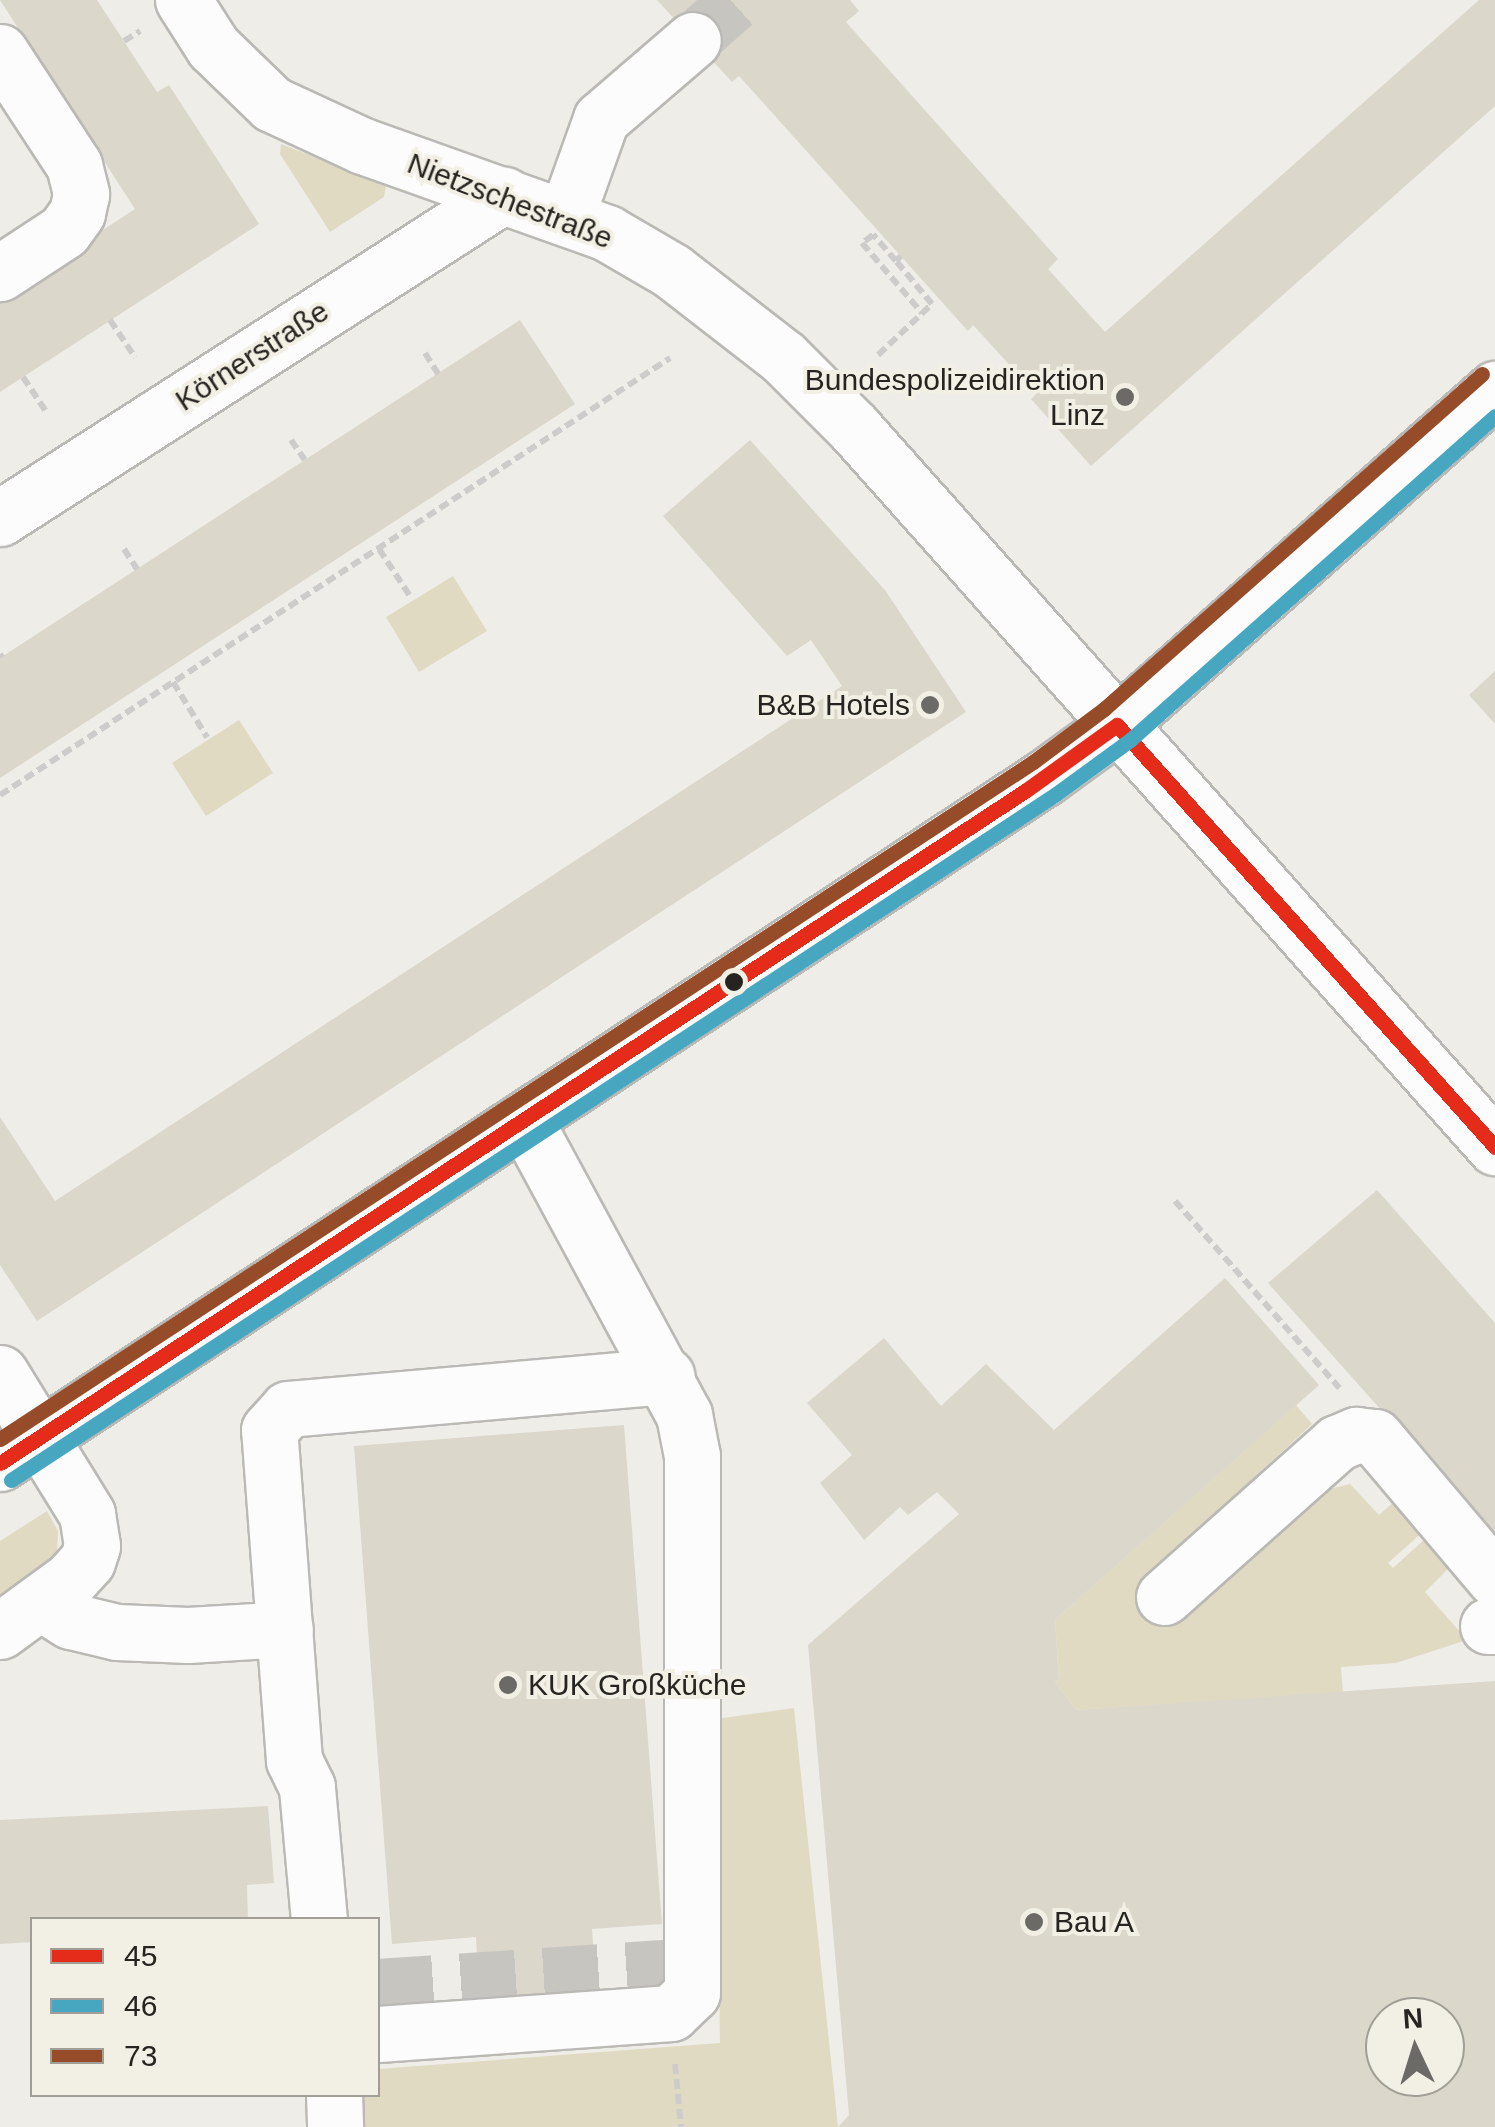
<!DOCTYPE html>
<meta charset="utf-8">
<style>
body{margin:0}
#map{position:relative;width:1495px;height:2127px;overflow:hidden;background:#eeede8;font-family:Helvetica,sans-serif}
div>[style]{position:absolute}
.green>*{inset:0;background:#e1dac3}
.building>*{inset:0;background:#dbd7ca}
.minor-tunnel>*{height:55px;margin-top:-27.5px;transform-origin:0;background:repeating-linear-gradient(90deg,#c6c5c0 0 55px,transparent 0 83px)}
.path>*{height:6px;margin-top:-3px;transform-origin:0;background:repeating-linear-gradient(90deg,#cdcccb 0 10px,transparent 0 15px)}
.roads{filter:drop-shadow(2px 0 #bab9b5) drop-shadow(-2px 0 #bab9b5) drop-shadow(0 2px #bab9b5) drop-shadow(0 -2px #bab9b5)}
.minor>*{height:55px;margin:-27.5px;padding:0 27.5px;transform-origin:27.5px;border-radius:27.5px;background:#fcfcfc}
.bus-1>*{height:15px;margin:-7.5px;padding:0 7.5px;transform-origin:7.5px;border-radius:7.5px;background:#e52c1a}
.bus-2>*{height:15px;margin:-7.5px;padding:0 7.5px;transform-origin:7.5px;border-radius:7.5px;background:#47a7c1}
.bus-3>*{height:15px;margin:-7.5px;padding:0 7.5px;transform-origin:7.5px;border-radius:7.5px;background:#964c29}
.dots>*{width:28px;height:28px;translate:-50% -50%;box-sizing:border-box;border:5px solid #f2efe4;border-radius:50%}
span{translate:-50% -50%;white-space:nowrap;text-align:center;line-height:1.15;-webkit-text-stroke:8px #f2efe4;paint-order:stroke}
.street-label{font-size:30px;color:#262420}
.poi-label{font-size:30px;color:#262420}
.right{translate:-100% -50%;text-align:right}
.left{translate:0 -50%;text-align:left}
.legend{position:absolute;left:30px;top:1917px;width:350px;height:180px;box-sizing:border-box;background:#f2efe4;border:2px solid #a09e96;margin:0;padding:12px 18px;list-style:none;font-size:30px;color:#262420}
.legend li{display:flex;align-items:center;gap:20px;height:50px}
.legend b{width:50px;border:2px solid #a09e96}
.north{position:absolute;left:1365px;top:1997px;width:100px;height:100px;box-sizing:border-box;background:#f2efe4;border:2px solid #a09e96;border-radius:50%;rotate:356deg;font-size:28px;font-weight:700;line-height:40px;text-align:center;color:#262420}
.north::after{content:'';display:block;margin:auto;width:35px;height:45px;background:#6c6a66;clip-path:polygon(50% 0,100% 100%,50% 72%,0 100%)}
</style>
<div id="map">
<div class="green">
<div style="clip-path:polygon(281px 144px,386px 185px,384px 197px,330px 232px,280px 154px)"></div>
<div style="clip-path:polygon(453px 576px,487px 631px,419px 672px,386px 617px)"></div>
<div style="clip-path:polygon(239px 720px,273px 773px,206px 816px,172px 763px)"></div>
<div style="clip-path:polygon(1296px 1405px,1312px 1424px,1142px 1581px,1170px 1616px,1317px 1492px,1350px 1484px,1379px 1515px,1397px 1499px,1424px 1531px,1388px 1563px,1393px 1568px,1425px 1539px,1449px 1568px,1425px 1592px,1467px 1640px,1396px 1663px,1341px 1667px,1343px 1693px,1076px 1710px,1055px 1682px,1059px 1680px,1055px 1620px)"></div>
<div style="clip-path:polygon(47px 1511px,58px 1531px,57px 1557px,0 1603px,0 1541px)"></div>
<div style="clip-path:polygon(794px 1708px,838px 2127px,347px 2127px,344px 2095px,378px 2094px,378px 2069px,720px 2043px,716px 1719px)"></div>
</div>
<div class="building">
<div style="clip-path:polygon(0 0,97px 0,157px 92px,169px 85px,259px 224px,0 392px,0 297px,135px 209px)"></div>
<div style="clip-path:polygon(657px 0,850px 0,859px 11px,846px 22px,1058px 259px,1048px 269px,1105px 332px,1479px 0,1495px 0,1495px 106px,1091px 466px,1031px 399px,1036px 394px,973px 325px,968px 331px,739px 76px,732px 82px)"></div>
<div style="clip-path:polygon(520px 320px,575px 404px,0 778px,0 658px)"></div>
<div style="clip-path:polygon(750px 440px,885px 590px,966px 712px,37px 1321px,0 1265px,0 1117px,55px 1201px,842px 686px,811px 640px,787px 656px,663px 516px)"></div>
<div style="clip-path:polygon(1495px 671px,1495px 724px,1469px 695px)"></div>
<div style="clip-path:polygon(1377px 1190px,1495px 1323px,1495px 1538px,1268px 1283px)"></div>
<div style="clip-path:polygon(evenodd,1225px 1278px,1319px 1385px,1055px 1620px,1059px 1680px,1055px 1682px,1076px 1710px,1495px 1681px,1495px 2127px,838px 2127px,849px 2115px,808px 1645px,959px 1514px,937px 1492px,908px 1515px,900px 1507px,864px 1540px,820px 1483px,852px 1455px,807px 1403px,884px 1338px,941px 1406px,986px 1364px,1054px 1430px,1225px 1278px,1385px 2017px,1445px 2017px,1445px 2077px,1385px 2077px,1385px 2017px)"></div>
<div style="clip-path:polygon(624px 1425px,662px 1924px,592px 1929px,598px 2010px,481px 2018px,476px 1937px,392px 1944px,354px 1446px)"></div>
<div style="clip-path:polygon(268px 1806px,274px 1883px,247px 1885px,248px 1920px,32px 1920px,32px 1942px,0 1944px,0 1820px)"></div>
</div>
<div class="minor-tunnel">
<div style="left:693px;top:40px;width:60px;rotate:-41.6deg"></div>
<div style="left:378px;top:1986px;width:316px;rotate:-3.8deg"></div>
</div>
<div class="path">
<div style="left:124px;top:41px;width:19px;rotate:-32deg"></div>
<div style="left:901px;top:256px;width:7px;rotate:135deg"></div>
<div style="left:896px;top:261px;width:35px;rotate:-131deg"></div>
<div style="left:873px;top:235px;width:14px;rotate:144deg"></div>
<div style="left:862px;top:243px;width:92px;rotate:49.4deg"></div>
<div style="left:110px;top:320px;width:45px;rotate:56deg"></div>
<div style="left:425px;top:353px;width:25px;rotate:58deg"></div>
<div style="left:878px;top:355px;width:74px;rotate:-43.4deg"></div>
<div style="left:932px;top:304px;width:56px;rotate:-129.9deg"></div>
<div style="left:23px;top:377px;width:43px;rotate:56.3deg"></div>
<div style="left:291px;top:440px;width:24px;rotate:55deg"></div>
<div style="left:124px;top:549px;width:24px;rotate:57deg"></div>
<div style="left:379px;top:549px;width:56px;rotate:56.6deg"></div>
<div style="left:0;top:654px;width:4px;rotate:56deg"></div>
<div style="left:173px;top:682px;width:65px;rotate:58.3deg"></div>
<div style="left:0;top:795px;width:800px;rotate:-33.11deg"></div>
<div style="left:1175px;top:1201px;width:249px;rotate:48.7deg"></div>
<div style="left:675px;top:2064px;width:63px;rotate:84.6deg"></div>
</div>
<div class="roads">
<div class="minor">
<div style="left:183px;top:0;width:56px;rotate:57.4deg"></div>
<div style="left:213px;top:47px;width:82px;rotate:44deg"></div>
<div style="left:272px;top:104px;width:100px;rotate:24.8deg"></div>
<div style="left:363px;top:146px;width:259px;rotate:19.6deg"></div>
<div style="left:607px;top:233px;width:75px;rotate:30.3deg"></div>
<div style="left:672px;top:271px;width:142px;rotate:37.8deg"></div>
<div style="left:784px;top:358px;width:98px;rotate:45deg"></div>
<div style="left:853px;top:427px;width:965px;rotate:48.28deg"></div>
<div style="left:0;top:52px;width:135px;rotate:56.8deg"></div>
<div style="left:74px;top:165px;width:30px;rotate:76deg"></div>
<div style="left:81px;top:194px;width:19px;rotate:102deg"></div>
<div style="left:77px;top:213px;width:22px;rotate:126deg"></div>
<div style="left:64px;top:231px;width:77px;rotate:146.7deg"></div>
<div style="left:566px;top:217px;width:104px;rotate:-70.3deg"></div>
<div style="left:601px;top:119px;width:121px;rotate:-40.7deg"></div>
<div style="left:0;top:518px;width:599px;rotate:-32.65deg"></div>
<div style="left:0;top:1373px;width:166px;rotate:58.3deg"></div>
<div style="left:87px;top:1514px;width:32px;rotate:81deg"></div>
<div style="left:92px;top:1546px;width:16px;rotate:108deg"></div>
<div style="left:87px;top:1561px;width:24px;rotate:132deg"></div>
<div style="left:71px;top:1579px;width:88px;rotate:143.8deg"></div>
<div style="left:0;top:1463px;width:1249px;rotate:-33.27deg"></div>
<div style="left:1044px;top:778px;width:90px;rotate:-36deg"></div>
<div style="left:1117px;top:725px;width:506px;rotate:-41.63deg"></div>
<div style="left:1164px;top:1597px;width:232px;rotate:-41.7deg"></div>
<div style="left:1337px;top:1443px;width:21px;rotate:-23deg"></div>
<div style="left:1356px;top:1435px;width:19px;rotate:6deg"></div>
<div style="left:1375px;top:1437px;width:186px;rotate:49.8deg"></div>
<div style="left:40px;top:1602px;width:36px;rotate:32deg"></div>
<div style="left:71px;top:1621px;width:47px;rotate:13.4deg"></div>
<div style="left:117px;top:1632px;width:71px;rotate:2.4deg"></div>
<div style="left:188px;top:1635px;width:97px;rotate:-3.5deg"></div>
<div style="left:1488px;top:1626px;width:7px"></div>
<div style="left:319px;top:1920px;width:134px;rotate:-95.2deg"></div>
<div style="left:307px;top:1787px;width:30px;rotate:-116deg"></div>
<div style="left:294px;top:1760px;width:331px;rotate:-94.3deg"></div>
<div style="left:269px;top:1430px;width:28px;rotate:-48deg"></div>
<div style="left:288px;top:1409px;width:380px;rotate:-5deg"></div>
<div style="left:378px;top:2034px;width:294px;rotate:-4.1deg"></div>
<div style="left:671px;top:2013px;width:29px;rotate:-44deg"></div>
<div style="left:692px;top:1993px;width:537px;rotate:-90deg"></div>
<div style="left:692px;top:1456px;width:42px;rotate:-101deg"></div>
<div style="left:684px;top:1415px;width:336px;rotate:-118.4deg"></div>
<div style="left:334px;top:2094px;width:33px;rotate:88deg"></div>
</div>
</div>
<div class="bus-1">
<div style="left:1117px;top:725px;width:567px;rotate:48.15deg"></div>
<div style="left:0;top:1463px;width:1226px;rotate:-33.25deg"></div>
<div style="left:1025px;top:791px;width:113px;rotate:-35.7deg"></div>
</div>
<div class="bus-2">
<div style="left:11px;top:1480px;width:1250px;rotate:-33.28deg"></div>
<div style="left:1056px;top:794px;width:92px;rotate:-36.1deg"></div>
<div style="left:1130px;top:740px;width:488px;rotate:-41.6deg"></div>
</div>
<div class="bus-3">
<div style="left:0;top:1439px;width:1235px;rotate:-33.24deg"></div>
<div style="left:1033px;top:762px;width:89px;rotate:-36.7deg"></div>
<div style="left:1104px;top:709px;width:505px;rotate:-41.55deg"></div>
</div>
<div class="dots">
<div style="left:1125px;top:397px;background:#6c6a66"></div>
<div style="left:930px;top:705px;background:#6c6a66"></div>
<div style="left:734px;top:982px;background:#262420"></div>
<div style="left:508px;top:1685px;background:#6c6a66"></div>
<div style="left:1034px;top:1922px;background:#6c6a66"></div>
</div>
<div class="street-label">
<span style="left:510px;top:201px;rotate:21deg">Nietzschestraße</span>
<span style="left:252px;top:356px;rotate:-33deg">Körnerstraße</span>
</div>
<div class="poi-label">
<span class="right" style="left:1105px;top:397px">Bundespolizeidirektion<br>Linz</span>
<span class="right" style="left:910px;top:705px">B&amp;B Hotels</span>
<span class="left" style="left:528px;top:1685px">KUK Großküche</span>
<span class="left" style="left:1054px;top:1922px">Bau A</span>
</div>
<ul class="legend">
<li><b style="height:12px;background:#e52c1a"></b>45</li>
<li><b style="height:12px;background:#47a7c1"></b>46</li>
<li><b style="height:12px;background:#964c29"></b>73</li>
</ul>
<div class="north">N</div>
</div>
